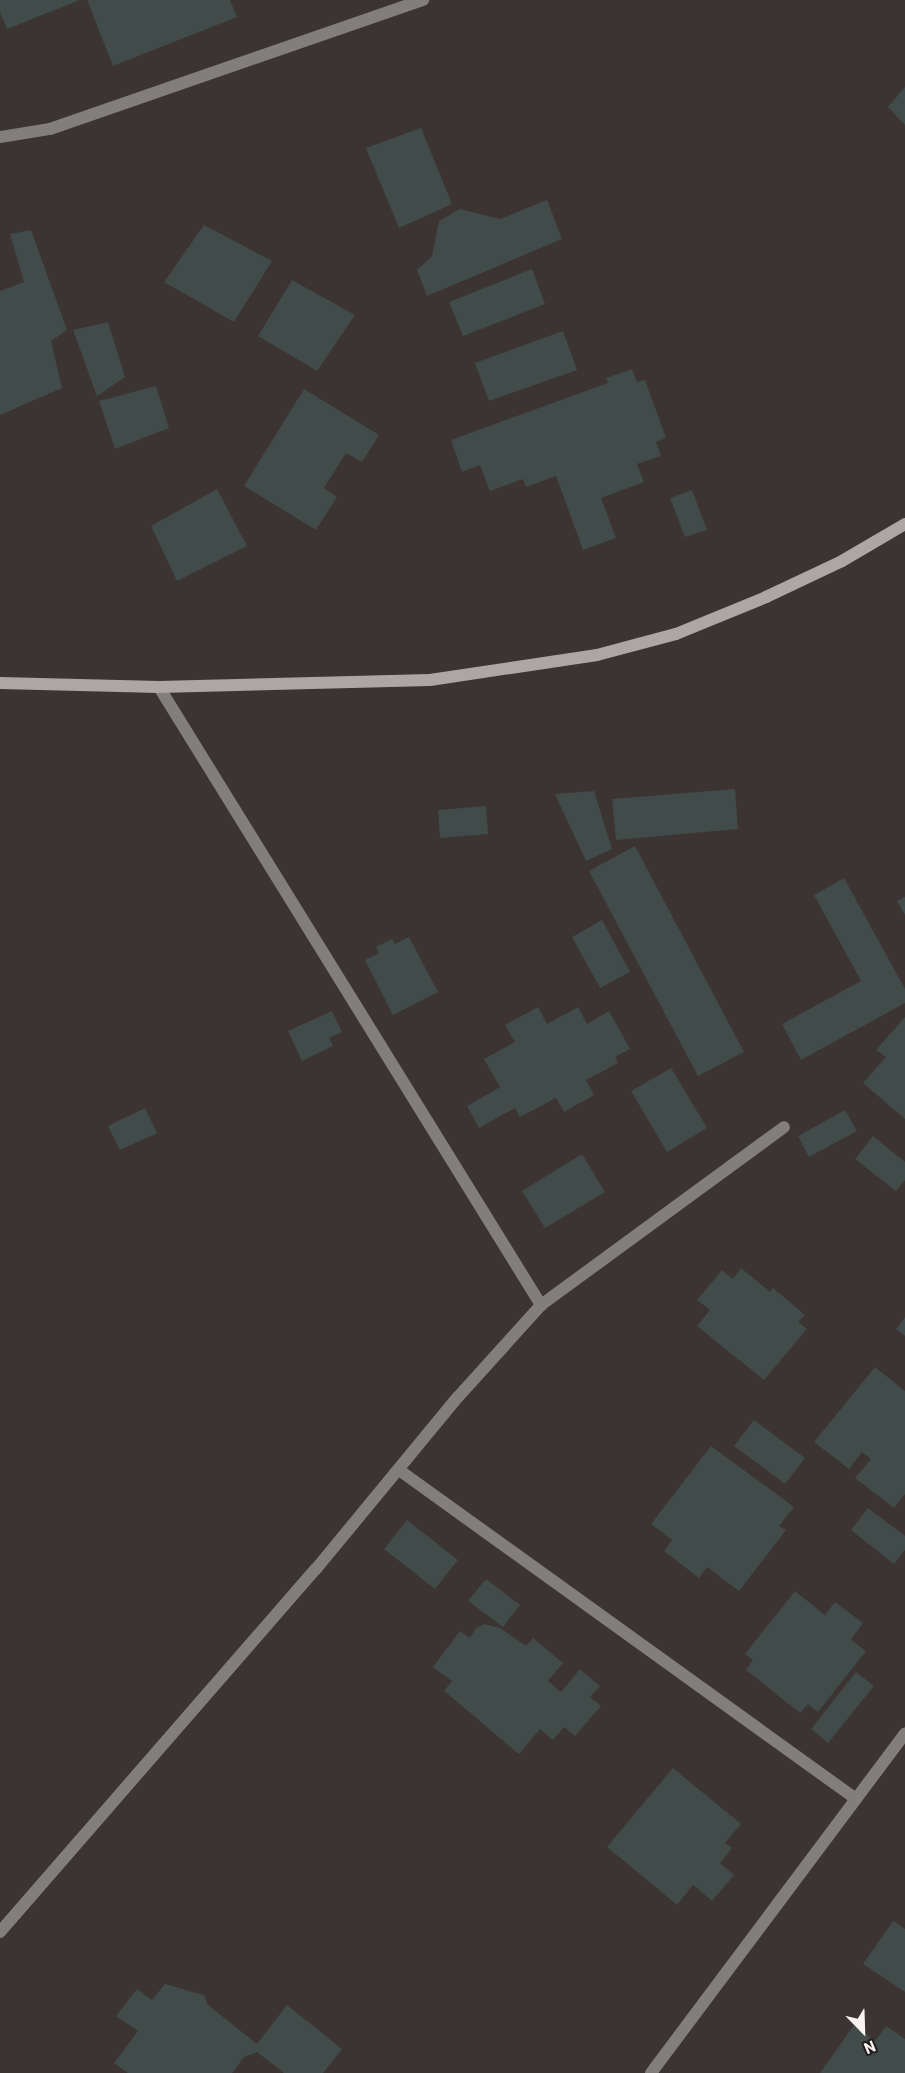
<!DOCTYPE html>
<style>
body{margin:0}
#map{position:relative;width:905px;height:2073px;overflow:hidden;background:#3c3432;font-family:Barlow,sans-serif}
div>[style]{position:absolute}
.building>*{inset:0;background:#414b49}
.street>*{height:12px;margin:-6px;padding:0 6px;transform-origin:6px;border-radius:6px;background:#827e7d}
.secondary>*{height:12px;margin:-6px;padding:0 6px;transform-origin:6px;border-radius:6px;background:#ada6a4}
span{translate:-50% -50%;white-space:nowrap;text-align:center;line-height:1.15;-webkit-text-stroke:5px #201c1b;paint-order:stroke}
.north{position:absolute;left:833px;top:2001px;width:60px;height:60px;-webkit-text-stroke:4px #201c1b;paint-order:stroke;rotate:157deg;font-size:16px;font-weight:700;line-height:24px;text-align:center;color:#f9f3f2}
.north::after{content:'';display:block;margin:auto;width:21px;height:27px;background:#f9f3f2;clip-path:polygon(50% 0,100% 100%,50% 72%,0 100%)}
</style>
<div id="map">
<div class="building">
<div style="clip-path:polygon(0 0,80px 0,7px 29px,0 12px)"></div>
<div style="clip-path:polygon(87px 0,230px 0,237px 17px,113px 66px)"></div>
<div style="clip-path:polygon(905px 87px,905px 125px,888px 107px)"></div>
<div style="clip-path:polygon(421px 128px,452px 204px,399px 228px,366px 148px)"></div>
<div style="clip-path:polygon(547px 200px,562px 239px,427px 296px,417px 270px,432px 256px,439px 221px,460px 209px,500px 219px)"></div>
<div style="clip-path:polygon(204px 225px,272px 261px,234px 322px,164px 282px)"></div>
<div style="clip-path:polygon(31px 230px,67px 330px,51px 341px,62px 388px,0 415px,0 291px,24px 282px,10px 234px)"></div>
<div style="clip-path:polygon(532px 269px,545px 304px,463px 336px,449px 302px)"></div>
<div style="clip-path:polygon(292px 280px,355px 315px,317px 371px,258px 336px)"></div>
<div style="clip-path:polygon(108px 322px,125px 377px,97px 396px,73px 330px)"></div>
<div style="clip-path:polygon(563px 331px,577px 370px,489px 401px,475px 363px)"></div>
<div style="clip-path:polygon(632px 369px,637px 382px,645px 380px,666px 438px,656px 442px,661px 456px,637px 464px,644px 482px,601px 498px,616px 538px,583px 550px,556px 476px,526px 487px,523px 479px,490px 491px,480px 465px,462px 472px,451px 440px,608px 383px,606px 378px)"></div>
<div style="clip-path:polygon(156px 386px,169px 428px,115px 449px,99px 401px)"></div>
<div style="clip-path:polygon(304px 389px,379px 435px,362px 462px,346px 453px,324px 488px,337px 497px,316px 530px,244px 486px)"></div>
<div style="clip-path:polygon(217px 489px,247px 546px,177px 581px,151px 526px)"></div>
<div style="clip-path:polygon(692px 490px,707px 530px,685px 537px,670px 498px)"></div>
<div style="clip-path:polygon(735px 789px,738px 829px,616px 840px,612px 799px)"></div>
<div style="clip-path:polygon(594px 791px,612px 849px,586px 861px,555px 794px)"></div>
<div style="clip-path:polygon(486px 806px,488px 834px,440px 838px,438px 810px)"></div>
<div style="clip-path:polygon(635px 846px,744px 1052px,698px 1076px,589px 871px)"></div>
<div style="clip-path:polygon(844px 878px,905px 989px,905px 1003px,801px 1060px,782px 1024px,861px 981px,814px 895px)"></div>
<div style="clip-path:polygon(905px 897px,905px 915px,897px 901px)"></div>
<div style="clip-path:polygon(602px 920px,630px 972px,600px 988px,572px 937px)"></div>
<div style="clip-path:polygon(409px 937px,438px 992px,393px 1015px,365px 960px,379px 953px,376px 947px,392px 939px,395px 944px)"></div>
<div style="clip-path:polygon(538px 1007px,547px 1024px,578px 1007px,587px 1024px,609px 1011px,630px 1049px,615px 1057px,618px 1063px,586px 1080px,594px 1095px,564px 1112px,556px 1098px,520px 1117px,515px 1108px,479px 1128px,467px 1106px,500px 1087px,484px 1059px,515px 1042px,505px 1025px)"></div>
<div style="clip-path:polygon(332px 1011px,342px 1032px,329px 1038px,333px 1046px,302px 1061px,288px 1031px)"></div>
<div style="clip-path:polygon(905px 1017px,905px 1119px,863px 1083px,886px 1057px,876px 1050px)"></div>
<div style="clip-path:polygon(671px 1068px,707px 1128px,667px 1152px,631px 1091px)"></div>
<div style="clip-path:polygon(145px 1108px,157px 1133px,120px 1150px,108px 1126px)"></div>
<div style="clip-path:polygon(845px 1110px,857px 1131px,809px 1157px,798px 1136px)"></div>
<div style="clip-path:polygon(873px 1136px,905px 1162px,905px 1180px,896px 1191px,855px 1159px)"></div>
<div style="clip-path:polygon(582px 1154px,605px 1192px,545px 1228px,522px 1191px)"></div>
<div style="clip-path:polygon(741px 1268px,770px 1292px,773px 1288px,805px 1315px,798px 1322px,807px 1329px,764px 1380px,697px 1326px,710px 1310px,697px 1300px,722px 1270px,733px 1279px)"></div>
<div style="clip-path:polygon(905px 1317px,905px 1336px,896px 1329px)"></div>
<div style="clip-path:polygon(875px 1367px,905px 1391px,905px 1494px,894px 1508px,855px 1478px,871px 1459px,862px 1452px,849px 1469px,814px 1442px)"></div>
<div style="clip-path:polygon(754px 1420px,805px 1458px,785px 1484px,734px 1446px)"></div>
<div style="clip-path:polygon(711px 1446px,794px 1507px,779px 1526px,786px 1530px,739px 1591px,707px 1567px,699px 1578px,664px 1551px,672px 1540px,651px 1524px)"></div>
<div style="clip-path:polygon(868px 1508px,905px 1536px,905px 1550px,894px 1564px,851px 1530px)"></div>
<div style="clip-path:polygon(407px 1520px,458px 1560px,435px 1589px,384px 1549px)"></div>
<div style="clip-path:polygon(486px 1579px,520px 1605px,503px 1627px,468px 1601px)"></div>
<div style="clip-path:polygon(795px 1591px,825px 1615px,835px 1602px,863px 1623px,851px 1640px,866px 1651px,818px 1712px,808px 1704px,800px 1713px,746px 1670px,753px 1660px,745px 1654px)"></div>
<div style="clip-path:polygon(484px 1624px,500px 1628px,526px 1646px,533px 1638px,563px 1663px,548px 1681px,561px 1692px,580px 1669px,600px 1686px,590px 1697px,601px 1706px,575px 1736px,564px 1727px,553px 1740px,540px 1729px,519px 1754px,444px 1691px,452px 1681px,433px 1667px,460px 1631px,470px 1638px,476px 1628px)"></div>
<div style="clip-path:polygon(856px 1672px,874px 1686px,828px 1743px,811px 1729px)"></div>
<div style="clip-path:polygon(673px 1768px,741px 1824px,725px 1843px,732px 1848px,720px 1863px,734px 1875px,712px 1901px,693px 1885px,677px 1905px,607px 1847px)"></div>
<div style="clip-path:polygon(893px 1921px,905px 1929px,905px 1992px,863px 1964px)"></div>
<div style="clip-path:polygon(165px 1984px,204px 1995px,208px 2005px,257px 2044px,287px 2005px,342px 2049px,323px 2073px,284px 2073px,257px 2052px,244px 2057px,232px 2073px,128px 2073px,114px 2063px,138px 2031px,116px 2016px,137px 1989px,152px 2000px)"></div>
<div style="clip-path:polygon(854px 2025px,875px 2041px,886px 2026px,905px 2039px,905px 2073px,820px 2073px)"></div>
</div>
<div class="street">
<div style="left:0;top:137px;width:51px;rotate:-9.1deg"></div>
<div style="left:50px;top:129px;width:395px;rotate:-19.1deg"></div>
<div style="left:159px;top:687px;width:727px;rotate:58.28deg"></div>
<div style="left:399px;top:1470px;width:563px;rotate:35.75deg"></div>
<div style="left:0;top:1932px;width:481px;rotate:-49deg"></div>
<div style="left:316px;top:1569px;width:223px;rotate:-50.5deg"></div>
<div style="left:458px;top:1397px;width:124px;rotate:-47.9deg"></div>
<div style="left:541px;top:1305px;width:301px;rotate:-36.2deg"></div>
<div style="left:651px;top:2073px;width:424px;rotate:-53.2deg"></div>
</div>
<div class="secondary">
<div style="left:0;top:683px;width:159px;rotate:1.4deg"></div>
<div style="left:159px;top:687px;width:271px;rotate:-1.5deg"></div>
<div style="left:430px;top:680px;width:169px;rotate:-8.5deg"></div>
<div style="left:597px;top:655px;width:82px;rotate:-14.9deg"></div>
<div style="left:676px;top:634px;width:97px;rotate:-22.3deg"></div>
<div style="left:766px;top:597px;width:84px;rotate:-25.3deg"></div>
<div style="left:842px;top:561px;width:73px;rotate:-30.4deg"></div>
</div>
<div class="north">N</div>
</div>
